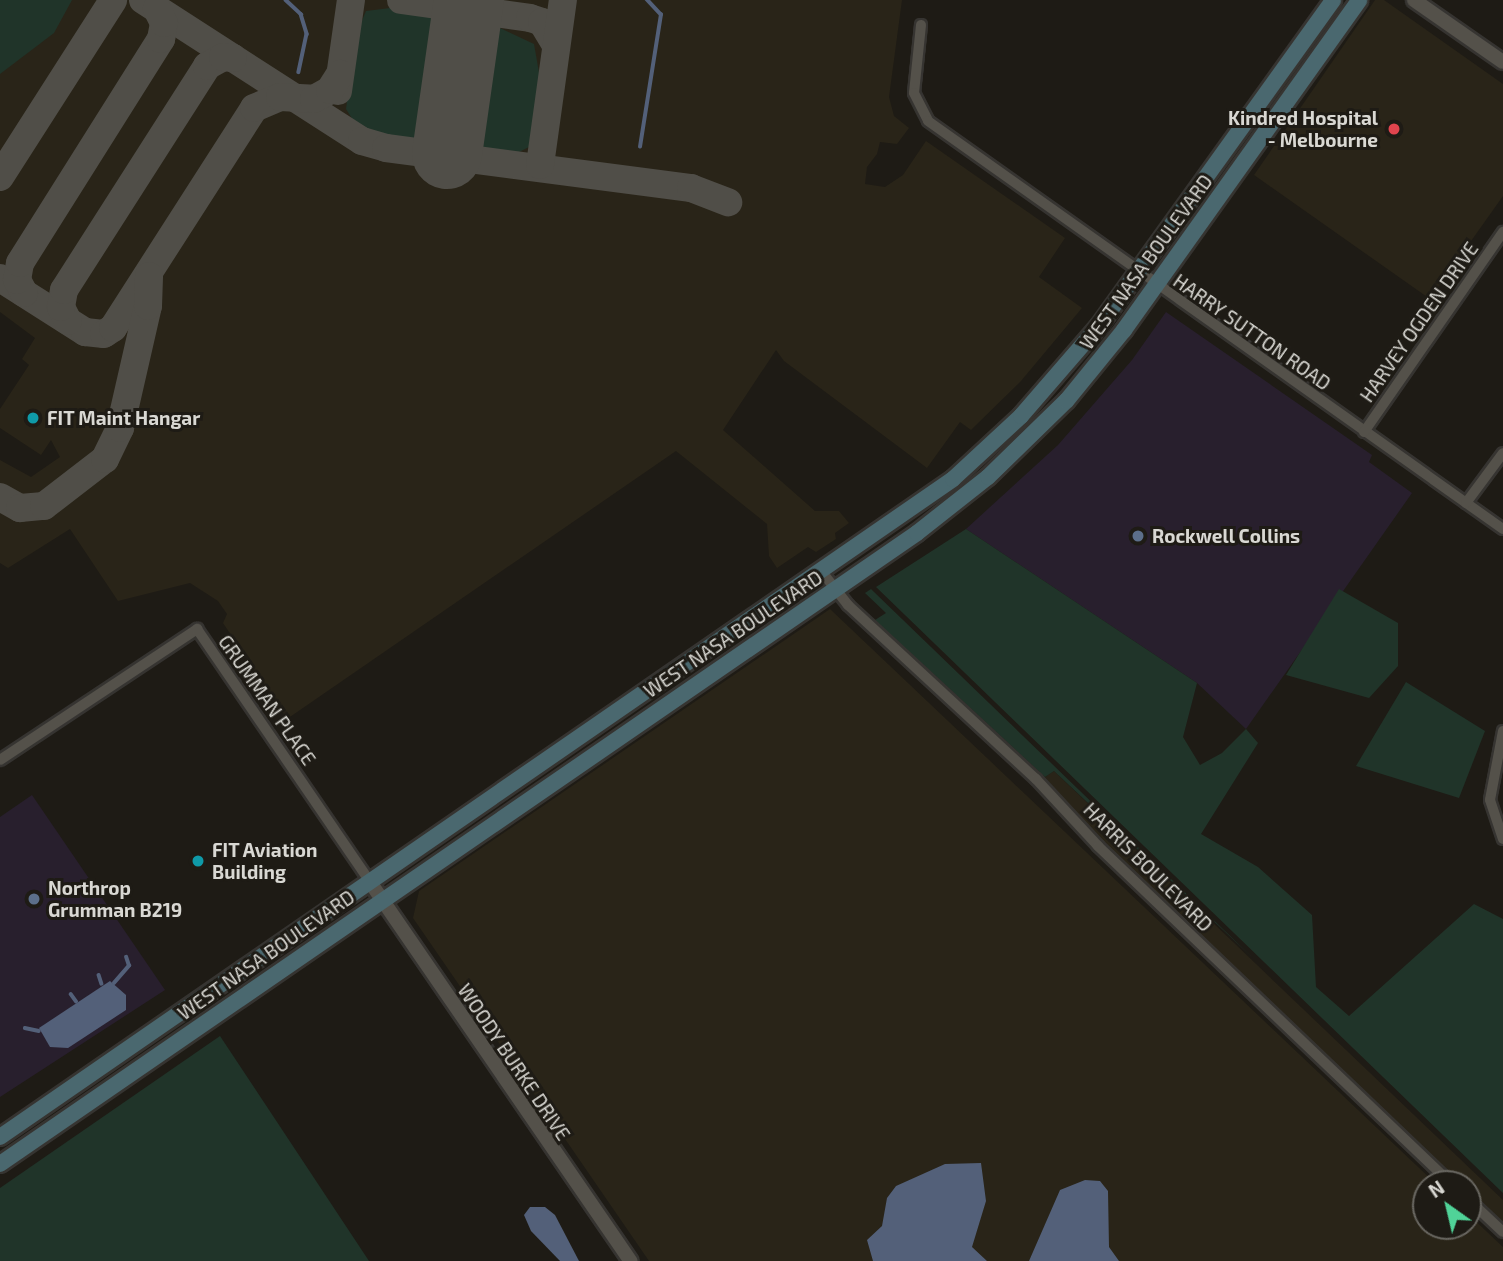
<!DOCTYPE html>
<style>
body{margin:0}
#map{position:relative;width:1503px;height:1261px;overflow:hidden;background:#1e1b15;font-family:"Exo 2",sans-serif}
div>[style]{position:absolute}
.built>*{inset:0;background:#292418}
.industrial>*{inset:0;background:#281f2d}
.green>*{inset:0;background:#203429}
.water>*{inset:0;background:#536079}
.stream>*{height:3.5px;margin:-1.75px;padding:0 1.75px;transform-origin:1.75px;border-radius:1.75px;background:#536079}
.taxiway>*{height:28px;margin:-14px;padding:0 14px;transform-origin:14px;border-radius:14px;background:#504e48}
.runway>*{height:70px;margin:-35px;padding:0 35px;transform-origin:35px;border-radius:35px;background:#504e48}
.roads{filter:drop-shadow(2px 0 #363431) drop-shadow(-2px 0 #363431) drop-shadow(0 2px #363431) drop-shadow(0 -2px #363431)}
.minor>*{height:10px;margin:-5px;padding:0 5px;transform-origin:5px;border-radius:5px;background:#54514a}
.tertiary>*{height:14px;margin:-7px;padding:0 7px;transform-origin:7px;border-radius:7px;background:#54514a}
.secondary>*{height:16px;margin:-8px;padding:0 8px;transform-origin:8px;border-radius:8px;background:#4a686f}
.dots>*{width:19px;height:19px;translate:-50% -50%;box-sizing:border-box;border:4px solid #1e1b15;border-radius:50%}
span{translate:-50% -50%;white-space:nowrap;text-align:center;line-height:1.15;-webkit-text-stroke:6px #1e1b15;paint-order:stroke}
.poi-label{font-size:19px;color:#d9d8d3;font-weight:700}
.right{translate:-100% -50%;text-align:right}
.left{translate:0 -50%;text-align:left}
.street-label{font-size:19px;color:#d9d8d3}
.north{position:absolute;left:1412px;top:1170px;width:70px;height:70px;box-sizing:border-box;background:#1e1b15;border:2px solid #696761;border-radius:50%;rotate:326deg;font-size:19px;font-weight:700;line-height:28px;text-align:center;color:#d9d8d3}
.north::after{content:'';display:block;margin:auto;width:24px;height:32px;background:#50d398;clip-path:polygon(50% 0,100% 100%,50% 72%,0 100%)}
</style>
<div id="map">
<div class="built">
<div style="clip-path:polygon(0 0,902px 0,889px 97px,894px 116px,909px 128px,897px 144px,880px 142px,877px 154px,867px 167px,865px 184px,885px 187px,903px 175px,926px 141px,1065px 238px,1039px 277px,1082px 308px,1021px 381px,971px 430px,960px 422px,927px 468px,784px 361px,776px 350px,723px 430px,815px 511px,839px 511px,849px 523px,835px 533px,836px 539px,816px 552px,808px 547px,777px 568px,769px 556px,767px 524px,676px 451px,287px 719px,223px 623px,227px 614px,218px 601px,190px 583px,118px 601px,70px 529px,8px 568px,0 563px,0 460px,31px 477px,60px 457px,51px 440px,41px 455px,0 428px,0 409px,29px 365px,22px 359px,35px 338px,0 312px)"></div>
<div style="clip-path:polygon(1375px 0,1384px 0,1503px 84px,1503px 196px,1430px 299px,1254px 175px)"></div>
<div style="clip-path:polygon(830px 609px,1436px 1184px,1426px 1184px,1426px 1226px,1468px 1226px,1468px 1214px,1503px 1247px,1503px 1261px,649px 1261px,413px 918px,419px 891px)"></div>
<div style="clip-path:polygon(1054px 771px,1503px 1200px,1503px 1225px,1468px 1191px,1468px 1184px,1460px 1184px,1100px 843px,1045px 777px)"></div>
</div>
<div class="industrial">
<div style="clip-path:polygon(1166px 312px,1372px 455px,1369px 462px,1412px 493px,1246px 729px,1197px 683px,966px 529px,1058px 445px,1132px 360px)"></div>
<div style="clip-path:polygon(32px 795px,165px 990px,0 1097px,0 817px)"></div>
</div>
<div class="green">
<div style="clip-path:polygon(0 0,72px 0,54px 33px,0 74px)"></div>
<div style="clip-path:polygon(390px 8px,429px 13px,447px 22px,431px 127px,412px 141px,379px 136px,356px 125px,346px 109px,356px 35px,366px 11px)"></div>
<div style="clip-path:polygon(483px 27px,500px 28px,534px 44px,540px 78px,535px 135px,529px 147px,519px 152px,484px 148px,470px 131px)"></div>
<div style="clip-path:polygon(966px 529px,1197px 683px,1183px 737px,1200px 765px,1222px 753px,1246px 729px,1258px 743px,1201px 834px,1258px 867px,1312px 915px,1316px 987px,1349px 1016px,1474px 904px,1503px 919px,1503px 1193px,876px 587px)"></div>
<div style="clip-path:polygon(871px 589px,873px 591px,1255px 960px,1054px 771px,1045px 777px,875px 620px,886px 613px,865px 593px)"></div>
<div style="clip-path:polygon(1339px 589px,1398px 623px,1398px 666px,1369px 698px,1286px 675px)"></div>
<div style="clip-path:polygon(1406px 682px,1485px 731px,1459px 798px,1356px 766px)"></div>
<div style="clip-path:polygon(220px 1036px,369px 1261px,0 1261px,0 1188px)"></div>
</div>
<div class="water">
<div style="clip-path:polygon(110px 981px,126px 995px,126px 1010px,68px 1048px,50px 1047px,39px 1028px)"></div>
<div style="clip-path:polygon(981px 1163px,986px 1201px,972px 1247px,987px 1261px,873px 1261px,867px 1240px,882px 1226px,887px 1198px,896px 1186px,945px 1164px)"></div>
<div style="clip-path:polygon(1085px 1180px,1100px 1181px,1108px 1191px,1109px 1247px,1119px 1261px,1029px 1261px,1060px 1190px)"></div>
<div style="clip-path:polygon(530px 1207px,545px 1207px,555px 1215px,579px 1261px,560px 1261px,531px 1231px,524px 1215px)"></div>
</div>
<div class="stream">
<div style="left:286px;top:0;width:21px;rotate:43deg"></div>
<div style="left:301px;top:14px;width:21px;rotate:73deg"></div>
<div style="left:307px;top:34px;width:39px;rotate:102deg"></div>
<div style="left:640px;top:147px;width:134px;rotate:-81deg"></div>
<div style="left:661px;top:15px;width:21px;rotate:-133deg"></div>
<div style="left:99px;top:975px;width:9px;rotate:72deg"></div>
<div style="left:114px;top:983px;width:23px;rotate:-49deg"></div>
<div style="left:129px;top:966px;width:9px;rotate:-108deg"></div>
<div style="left:71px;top:994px;width:9px;rotate:54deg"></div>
<div style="left:25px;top:1028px;width:14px;rotate:12deg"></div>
</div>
<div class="taxiway">
<div style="left:143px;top:0;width:260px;rotate:32.8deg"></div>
<div style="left:362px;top:141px;width:25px;rotate:16deg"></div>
<div style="left:386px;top:148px;width:308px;rotate:7.5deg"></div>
<div style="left:691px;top:188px;width:40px;rotate:21deg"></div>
<div style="left:401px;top:0;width:130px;rotate:7.9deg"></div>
<div style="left:530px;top:18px;width:13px;rotate:18deg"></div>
<div style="left:542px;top:22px;width:27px;rotate:59deg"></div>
<div style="left:338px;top:91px;width:92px;rotate:-81.9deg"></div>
<div style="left:540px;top:165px;width:167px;rotate:-82.1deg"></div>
<div style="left:0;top:177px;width:210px;rotate:-57.4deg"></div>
<div style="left:0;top:278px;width:101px;rotate:32.4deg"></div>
<div style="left:85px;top:332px;width:19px;rotate:6deg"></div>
<div style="left:104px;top:334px;width:11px;rotate:-34deg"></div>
<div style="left:113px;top:328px;width:261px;rotate:-57.3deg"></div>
<div style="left:254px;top:108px;width:28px;rotate:-23deg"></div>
<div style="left:280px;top:97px;width:34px;rotate:3deg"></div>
<div style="left:314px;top:99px;width:18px;rotate:-29deg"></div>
<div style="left:330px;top:90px;width:19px;rotate:-58deg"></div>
<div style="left:24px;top:293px;width:15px;rotate:-118deg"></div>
<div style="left:17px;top:280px;width:17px;rotate:-80deg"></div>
<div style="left:20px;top:263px;width:265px;rotate:-57.8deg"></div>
<div style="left:161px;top:39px;width:16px;rotate:-79deg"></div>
<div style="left:164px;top:23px;width:16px;rotate:-117deg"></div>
<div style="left:68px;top:321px;width:16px;rotate:-117deg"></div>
<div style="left:61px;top:307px;width:17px;rotate:-80deg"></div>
<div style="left:64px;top:290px;width:266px;rotate:-57.4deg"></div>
<div style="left:207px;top:66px;width:18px;rotate:-29deg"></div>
<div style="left:223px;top:57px;width:10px;rotate:6deg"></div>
<div style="left:0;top:497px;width:23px;rotate:29deg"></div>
<div style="left:20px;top:508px;width:24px;rotate:-5deg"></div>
<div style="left:44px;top:506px;width:77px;rotate:-37.6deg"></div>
<div style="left:105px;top:459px;width:34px;rotate:-64deg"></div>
<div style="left:120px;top:428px;width:125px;rotate:-77.1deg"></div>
<div style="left:148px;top:306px;width:30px;rotate:-88deg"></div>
</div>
<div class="runway">
<div style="left:447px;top:154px;width:156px;rotate:-81.9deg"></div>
</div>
<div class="roads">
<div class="minor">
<div style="left:921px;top:25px;width:68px;rotate:95.9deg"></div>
<div style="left:914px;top:93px;width:31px;rotate:63deg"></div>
<div style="left:928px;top:121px;width:705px;rotate:35.36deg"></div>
<div style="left:1364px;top:432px;width:244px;rotate:-55.2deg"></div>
<div style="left:1466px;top:503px;width:62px;rotate:-53.5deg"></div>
<div style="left:822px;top:572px;width:42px;rotate:51.8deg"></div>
<div style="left:848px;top:605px;width:256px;rotate:42.8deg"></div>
<div style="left:1036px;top:779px;width:91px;rotate:47.2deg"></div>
<div style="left:1098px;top:846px;width:489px;rotate:43.7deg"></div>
<div style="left:1503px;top:731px;width:70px;rotate:100.7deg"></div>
<div style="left:1490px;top:800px;width:41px;rotate:71.6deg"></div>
<div style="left:0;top:760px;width:237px;rotate:-33.6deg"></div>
<div style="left:197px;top:629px;width:306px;rotate:55.6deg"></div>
<div style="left:1468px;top:1199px;width:48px;rotate:43.3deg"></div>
</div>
<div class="tertiary">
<div style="left:1414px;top:0;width:108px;rotate:34.9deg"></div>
<div style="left:370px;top:882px;width:460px;rotate:55.5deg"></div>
</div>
<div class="secondary">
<div style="left:0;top:1137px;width:1158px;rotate:-34.62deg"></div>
<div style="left:953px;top:479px;width:93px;rotate:-42.8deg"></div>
<div style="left:1021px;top:416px;width:119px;rotate:-49.1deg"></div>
<div style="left:1099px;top:326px;width:401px;rotate:-54.3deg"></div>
<div style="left:0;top:1164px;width:1113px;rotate:-34.53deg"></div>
<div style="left:917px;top:533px;width:90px;rotate:-38.3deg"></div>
<div style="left:988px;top:477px;width:110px;rotate:-44.3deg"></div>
<div style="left:1067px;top:400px;width:90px;rotate:-50.8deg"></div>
<div style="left:1124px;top:330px;width:405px;rotate:-54.5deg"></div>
</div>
</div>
<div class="dots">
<div style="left:1394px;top:129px;background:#e0444e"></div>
<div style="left:33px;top:418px;background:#0f9aa8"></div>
<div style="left:1138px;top:536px;background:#5c6f8a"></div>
<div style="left:198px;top:861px;background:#0f9aa8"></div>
<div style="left:34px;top:899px;background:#5c6f8a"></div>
</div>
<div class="poi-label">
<span class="right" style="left:1378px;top:129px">Kindred Hospital<br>- Melbourne</span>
<span class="left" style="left:47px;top:418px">FIT Maint Hangar</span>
<span class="left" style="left:1152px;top:536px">Rockwell Collins</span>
<span class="left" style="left:212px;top:861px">FIT Aviation<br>Building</span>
<span class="left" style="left:48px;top:899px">Northrop<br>Grumman B219</span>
</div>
<div class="street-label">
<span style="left:1146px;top:262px;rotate:-54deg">WEST NASA BOULEVARD</span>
<span style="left:1419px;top:322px;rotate:-55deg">HARVEY OGDEN DRIVE</span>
<span style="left:1252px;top:332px;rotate:35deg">HARRY SUTTON ROAD</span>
<span style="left:733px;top:634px;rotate:-34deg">WEST NASA BOULEVARD</span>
<span style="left:267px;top:700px;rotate:55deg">GRUMMAN PLACE</span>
<span style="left:1148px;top:867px;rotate:45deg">HARRIS BOULEVARD</span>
<span style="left:266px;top:955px;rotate:-35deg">WEST NASA BOULEVARD</span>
<span style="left:514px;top:1062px;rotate:56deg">WOODY BURKE DRIVE</span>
</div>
<div class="north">N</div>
</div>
